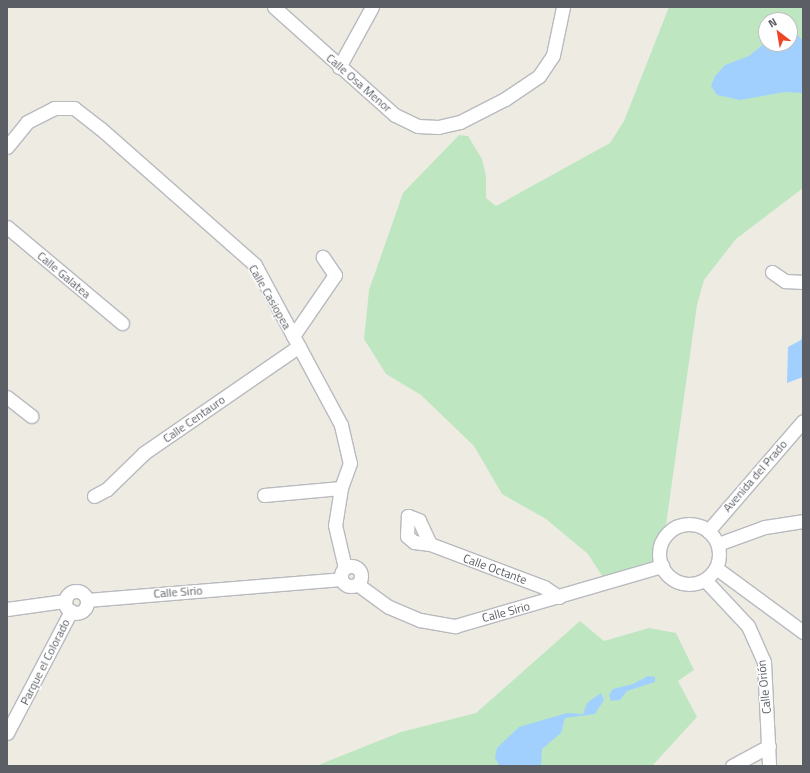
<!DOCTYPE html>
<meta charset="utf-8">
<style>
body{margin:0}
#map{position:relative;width:810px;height:773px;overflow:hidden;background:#eeece2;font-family:"Titillium Web",sans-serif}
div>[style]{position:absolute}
.green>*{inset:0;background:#bee7c1}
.water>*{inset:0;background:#a1d0ff}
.roads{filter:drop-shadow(1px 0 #b8babf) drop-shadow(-1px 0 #b8babf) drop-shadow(0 1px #b8babf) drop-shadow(0 -1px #b8babf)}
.minor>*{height:13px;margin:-6.5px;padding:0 6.5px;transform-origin:6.5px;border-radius:6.5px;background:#fff}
.minor>.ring{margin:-6.5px;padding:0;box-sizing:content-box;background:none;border:13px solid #fff;border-radius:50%}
span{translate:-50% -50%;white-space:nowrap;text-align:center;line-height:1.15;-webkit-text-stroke:3px #fff;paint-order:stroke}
.street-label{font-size:12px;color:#5b5e64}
.frame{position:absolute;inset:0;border:8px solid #5b5e64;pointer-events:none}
.north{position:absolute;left:758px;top:12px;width:40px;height:40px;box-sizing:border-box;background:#fff;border:1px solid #bdbfc1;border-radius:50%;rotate:329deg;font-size:11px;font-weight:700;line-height:16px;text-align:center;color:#5b5e64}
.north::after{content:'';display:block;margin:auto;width:14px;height:18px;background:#ef4527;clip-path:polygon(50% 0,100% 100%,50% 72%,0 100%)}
</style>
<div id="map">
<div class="green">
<div style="clip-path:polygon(evenodd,669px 7px,803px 7px,803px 188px,736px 239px,704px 280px,697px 305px,666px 525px,655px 539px,652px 564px,604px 579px,588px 554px,546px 519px,502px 494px,474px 446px,421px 395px,386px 374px,364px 339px,369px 290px,403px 193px,459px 135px,468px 136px,482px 159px,486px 176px,486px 198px,496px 206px,610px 143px,624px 121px,669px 7px,766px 20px,790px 20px,790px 44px,766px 44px,766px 20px)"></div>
<div style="clip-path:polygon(580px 621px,604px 641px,649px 628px,676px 633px,694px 670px,678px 681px,697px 717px,652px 766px,316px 766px,401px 732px,476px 713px)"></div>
</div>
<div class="water">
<div style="clip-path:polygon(790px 27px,803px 41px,803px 93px,785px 92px,740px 100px,717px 95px,711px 86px,715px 76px,725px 65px,749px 56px,766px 42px,790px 44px)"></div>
<div style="clip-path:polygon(803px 332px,803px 377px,787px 383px,788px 347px,801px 340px)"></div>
<div style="clip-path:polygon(648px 676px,655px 677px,655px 682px,627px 691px,620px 700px,611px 701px,609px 695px,613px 689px,633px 684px)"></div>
<div style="clip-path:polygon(601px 693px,604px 700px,595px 714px,565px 718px,561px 733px,542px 749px,541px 766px,499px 765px,495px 758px,497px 748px,519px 727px,567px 713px,583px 714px,587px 703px)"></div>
</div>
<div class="roads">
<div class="minor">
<div style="left:274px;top:7px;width:162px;rotate:41.8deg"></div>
<div style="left:395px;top:115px;width:25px;rotate:26deg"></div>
<div style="left:418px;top:126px;width:20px;rotate:3deg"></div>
<div style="left:438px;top:127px;width:23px;rotate:-13deg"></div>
<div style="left:460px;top:122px;width:51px;rotate:-27.1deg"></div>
<div style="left:505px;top:99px;width:41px;rotate:-34.1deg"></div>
<div style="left:539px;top:76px;width:25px;rotate:-56deg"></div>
<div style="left:553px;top:55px;width:49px;rotate:-78.2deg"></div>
<div style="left:339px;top:67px;width:68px;rotate:-61.2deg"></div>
<div style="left:7px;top:147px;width:32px;rotate:-51deg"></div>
<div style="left:27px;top:122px;width:30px;rotate:-27deg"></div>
<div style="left:54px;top:108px;width:20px"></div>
<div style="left:74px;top:108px;width:34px;rotate:38deg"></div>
<div style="left:101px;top:129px;width:205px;rotate:41.4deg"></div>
<div style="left:255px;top:265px;width:182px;rotate:61.7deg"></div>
<div style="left:341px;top:425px;width:39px;rotate:77deg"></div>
<div style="left:350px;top:463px;width:27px;rotate:110deg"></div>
<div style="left:341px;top:488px;width:37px;rotate:99deg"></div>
<div style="left:335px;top:525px;width:44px;rotate:76.9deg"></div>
<div style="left:7px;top:227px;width:150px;rotate:39.9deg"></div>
<div style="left:772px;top:272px;width:16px;rotate:35deg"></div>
<div style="left:785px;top:281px;width:18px;rotate:3deg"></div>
<div style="left:293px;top:336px;width:74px;rotate:-55.5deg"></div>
<div style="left:335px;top:275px;width:22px;rotate:-124deg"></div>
<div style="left:7px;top:397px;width:31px;rotate:38deg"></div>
<div style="left:264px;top:495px;width:77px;rotate:-5.2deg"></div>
<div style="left:94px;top:496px;width:15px;rotate:-28deg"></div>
<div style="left:107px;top:489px;width:52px;rotate:-44.2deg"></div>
<div style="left:144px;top:453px;width:188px;rotate:-34.6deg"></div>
<div class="ring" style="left:659px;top:524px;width:47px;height:47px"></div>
<div style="left:708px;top:531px;width:145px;rotate:-49.2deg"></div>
<div style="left:430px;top:544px;width:26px;rotate:-115deg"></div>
<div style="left:419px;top:520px;width:12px;rotate:-160deg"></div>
<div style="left:408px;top:516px;width:20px;rotate:93deg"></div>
<div style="left:407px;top:536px;width:9px;rotate:41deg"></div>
<div style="left:414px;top:542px;width:16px;rotate:7deg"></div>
<div style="left:430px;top:544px;width:122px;rotate:20.7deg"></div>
<div style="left:544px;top:587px;width:18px;rotate:34deg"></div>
<div style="left:718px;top:544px;width:50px;rotate:-19.9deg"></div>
<div style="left:765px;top:527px;width:38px;rotate:-9deg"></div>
<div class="ring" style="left:341px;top:566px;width:7px;height:7px"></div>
<div style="left:716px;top:568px;width:108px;rotate:36.3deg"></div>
<div style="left:705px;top:580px;width:63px;rotate:46.9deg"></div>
<div style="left:748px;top:626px;width:39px;rotate:66deg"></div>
<div style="left:764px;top:662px;width:104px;rotate:87.2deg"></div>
<div style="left:357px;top:584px;width:39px;rotate:36deg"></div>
<div style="left:389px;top:607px;width:34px;rotate:23deg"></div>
<div style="left:420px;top:620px;width:36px;rotate:10deg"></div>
<div style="left:455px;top:626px;width:216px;rotate:-16.2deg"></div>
<div class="ring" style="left:65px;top:591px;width:9px;height:9px"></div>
<div style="left:87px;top:600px;width:255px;rotate:-4.7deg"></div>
<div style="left:7px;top:609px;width:59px;rotate:-7.9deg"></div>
<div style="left:7px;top:733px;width:138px;rotate:-62.3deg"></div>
<div style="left:732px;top:766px;width:42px;rotate:-28.4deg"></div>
</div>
</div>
<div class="street-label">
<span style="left:359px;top:83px;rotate:41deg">Calle Osa Menor</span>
<span style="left:64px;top:275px;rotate:40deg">Calle Galatea</span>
<span style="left:270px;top:297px;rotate:60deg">Calle Casiopea</span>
<span style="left:194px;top:419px;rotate:-35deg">Calle Centauro</span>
<span style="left:755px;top:476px;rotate:-49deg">Avenida del Prado</span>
<span style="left:495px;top:569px;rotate:20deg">Calle Octante</span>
<span style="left:178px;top:592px;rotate:-4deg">Calle Sirio</span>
<span style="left:506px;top:612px;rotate:-15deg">Calle Sirio</span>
<span style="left:45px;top:662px;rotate:-63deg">Parque el Colorado</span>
<span style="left:764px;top:687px;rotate:-96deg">Calle Orión</span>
</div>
<div class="frame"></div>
<div class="north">N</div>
</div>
